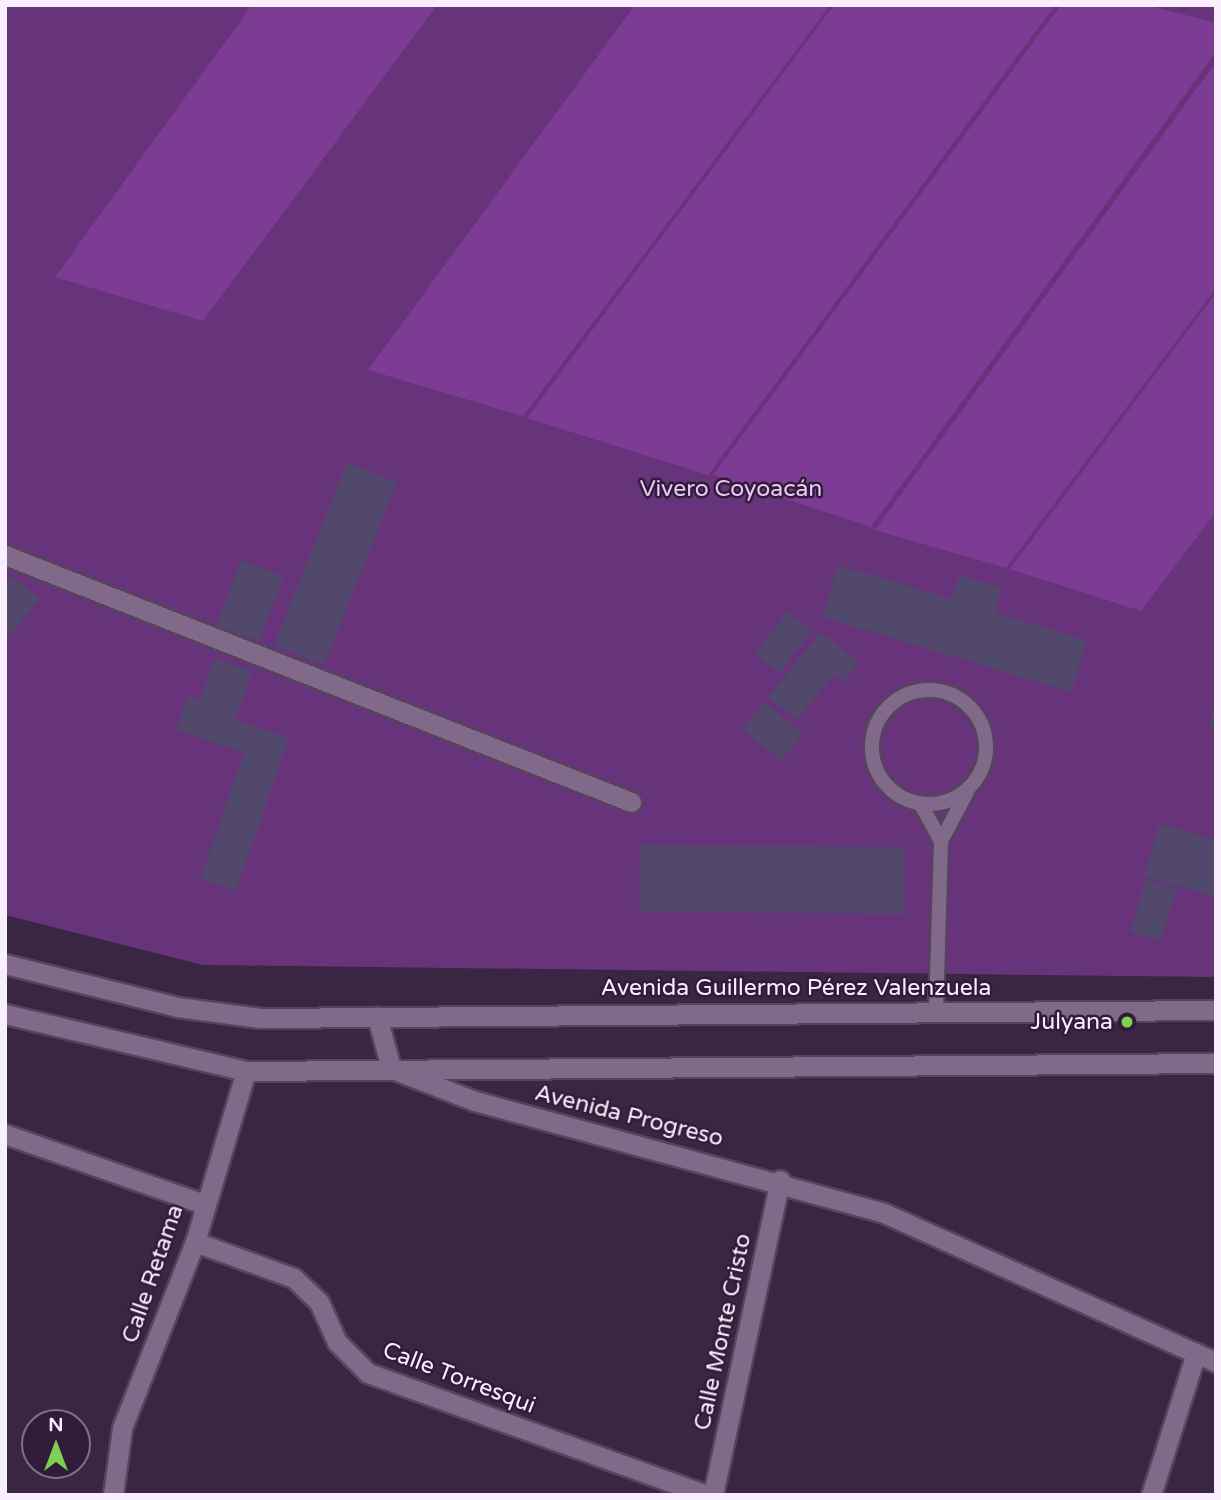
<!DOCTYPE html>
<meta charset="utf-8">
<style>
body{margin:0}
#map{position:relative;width:1221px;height:1500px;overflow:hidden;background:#3a2643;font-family:"Varela Round",sans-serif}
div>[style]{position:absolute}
.green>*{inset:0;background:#67337b}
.forest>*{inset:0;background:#7d3c94}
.building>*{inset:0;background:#51486b}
.roads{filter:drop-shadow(2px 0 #55445c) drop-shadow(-2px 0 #55445c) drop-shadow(0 2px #55445c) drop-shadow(0 -2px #55445c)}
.service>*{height:14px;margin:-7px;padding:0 7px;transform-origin:7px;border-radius:7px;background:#81698a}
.service>.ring{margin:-7px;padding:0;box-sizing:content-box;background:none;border:14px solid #81698a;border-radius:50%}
.minor>*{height:19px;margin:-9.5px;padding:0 9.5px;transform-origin:9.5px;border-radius:9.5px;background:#81698a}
.tertiary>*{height:19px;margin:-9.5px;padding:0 9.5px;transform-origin:9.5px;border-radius:9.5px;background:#81698a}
.dots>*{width:19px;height:19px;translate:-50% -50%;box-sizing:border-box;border:4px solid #301c38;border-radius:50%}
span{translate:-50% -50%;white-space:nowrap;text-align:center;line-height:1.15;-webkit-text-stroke:5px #301c38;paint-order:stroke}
.park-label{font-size:23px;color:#e9c8f7}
.street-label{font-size:23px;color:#f9eefd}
.poi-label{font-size:23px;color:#f9eefd}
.right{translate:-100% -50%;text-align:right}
.frame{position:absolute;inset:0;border:7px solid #f9eefd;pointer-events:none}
.north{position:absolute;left:21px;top:1409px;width:70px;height:70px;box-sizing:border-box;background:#301c38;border:2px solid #807087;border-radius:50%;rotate:0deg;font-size:19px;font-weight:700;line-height:28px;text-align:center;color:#f9eefd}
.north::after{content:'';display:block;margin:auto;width:24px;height:32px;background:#7fd052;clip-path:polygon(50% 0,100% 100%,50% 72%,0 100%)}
</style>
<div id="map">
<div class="green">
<div style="clip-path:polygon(5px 5px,1216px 5px,1216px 977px,203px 965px,5px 915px)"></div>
</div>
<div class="forest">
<div style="clip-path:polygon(252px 5px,437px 5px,203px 321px,55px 277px)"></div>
<div style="clip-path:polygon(635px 5px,830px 5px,523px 416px,368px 370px)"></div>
<div style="clip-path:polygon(834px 5px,1055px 5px,708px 475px,527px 418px)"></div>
<div style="clip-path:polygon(1061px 5px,1147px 5px,1216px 23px,1216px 52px,871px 527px,713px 475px)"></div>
<div style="clip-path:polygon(1216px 62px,1216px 288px,1006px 568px,875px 530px)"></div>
<div style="clip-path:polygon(1216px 293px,1216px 512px,1141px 611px,1010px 569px)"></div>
</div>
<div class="building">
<div style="clip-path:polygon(347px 463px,397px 482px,324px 665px,274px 645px)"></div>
<div style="clip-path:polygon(241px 560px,284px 577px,259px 641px,216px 626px)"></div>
<div style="clip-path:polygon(838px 565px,952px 599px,960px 575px,1002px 588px,995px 612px,1087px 641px,1071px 692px,822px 617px)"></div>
<div style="clip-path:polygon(12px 576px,40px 599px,5px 641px,5px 584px)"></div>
<div style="clip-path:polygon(788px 611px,813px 631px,779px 673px,754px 654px)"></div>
<div style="clip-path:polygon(821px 632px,859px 662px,844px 682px,834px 674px,797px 720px,768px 697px)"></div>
<div style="clip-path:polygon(215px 658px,252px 671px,235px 720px,289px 738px,236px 891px,200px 879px,244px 753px,176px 730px,188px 696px,200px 701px)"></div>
<div style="clip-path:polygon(764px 702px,804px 734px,781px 761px,742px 729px)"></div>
<div style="clip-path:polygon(1215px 707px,1216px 707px,1216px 732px,1208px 729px)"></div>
<div style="clip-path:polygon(1159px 824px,1216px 840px,1216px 897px,1144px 876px)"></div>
<div style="clip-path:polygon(640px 845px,905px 847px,904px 914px,639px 911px)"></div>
<div style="clip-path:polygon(1146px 879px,1177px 888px,1160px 941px,1130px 932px)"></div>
</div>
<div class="roads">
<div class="service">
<div class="ring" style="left:872px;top:690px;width:100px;height:100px"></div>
<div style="left:920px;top:803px;width:43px;rotate:61.1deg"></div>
<div style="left:936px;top:1011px;width:170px;rotate:-88.3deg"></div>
<div style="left:941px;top:841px;width:55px;rotate:-62deg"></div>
</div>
<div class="minor">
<div style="left:5px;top:555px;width:673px;rotate:21.53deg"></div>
<div style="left:395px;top:1070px;width:86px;rotate:21.2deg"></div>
<div style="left:475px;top:1101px;width:424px;rotate:15.3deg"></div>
<div style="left:884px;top:1213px;width:364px;rotate:24.2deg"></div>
<div style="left:5px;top:1134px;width:211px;rotate:19.4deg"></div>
<div style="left:195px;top:1242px;width:105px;rotate:20deg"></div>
<div style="left:294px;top:1278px;width:35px;rotate:44deg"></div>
<div style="left:319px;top:1302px;width:44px;rotate:65.8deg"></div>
<div style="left:337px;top:1342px;width:44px;rotate:45deg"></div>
<div style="left:368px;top:1373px;width:359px;rotate:19.8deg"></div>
<div style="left:113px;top:1495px;width:68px;rotate:-82.3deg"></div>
<div style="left:122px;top:1428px;width:200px;rotate:-68.6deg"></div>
<div style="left:195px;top:1242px;width:178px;rotate:-73.4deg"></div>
<div style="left:713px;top:1495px;width:322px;rotate:-78deg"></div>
<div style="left:1151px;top:1495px;width:149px;rotate:-72.4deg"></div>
</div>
<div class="tertiary">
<div style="left:5px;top:964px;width:177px;rotate:14deg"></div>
<div style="left:177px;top:1007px;width:84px;rotate:7.5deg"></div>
<div style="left:260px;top:1018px;width:956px;rotate:-0.48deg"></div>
<div style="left:5px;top:1014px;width:248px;rotate:13.3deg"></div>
<div style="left:246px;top:1071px;width:970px;rotate:-0.47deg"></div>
<div style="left:377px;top:1017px;width:53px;rotate:74.6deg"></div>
</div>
</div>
<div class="dots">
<div style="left:1127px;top:1022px;background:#7fd052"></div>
</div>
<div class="park-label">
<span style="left:731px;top:489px">Vivero Coyoacán</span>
</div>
<div class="street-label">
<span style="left:796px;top:988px">Avenida Guillermo Pérez Valenzuela</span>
<span style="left:629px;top:1116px;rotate:14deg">Avenida Progreso</span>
<span style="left:153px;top:1274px;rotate:-71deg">Calle Retama</span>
<span style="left:723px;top:1332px;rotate:-78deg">Calle Monte Cristo</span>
<span style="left:459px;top:1378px;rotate:21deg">Calle Torresqui</span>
</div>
<div class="poi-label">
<span class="right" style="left:1113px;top:1022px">Julyana</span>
</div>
<div class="frame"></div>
<div class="north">N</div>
</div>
